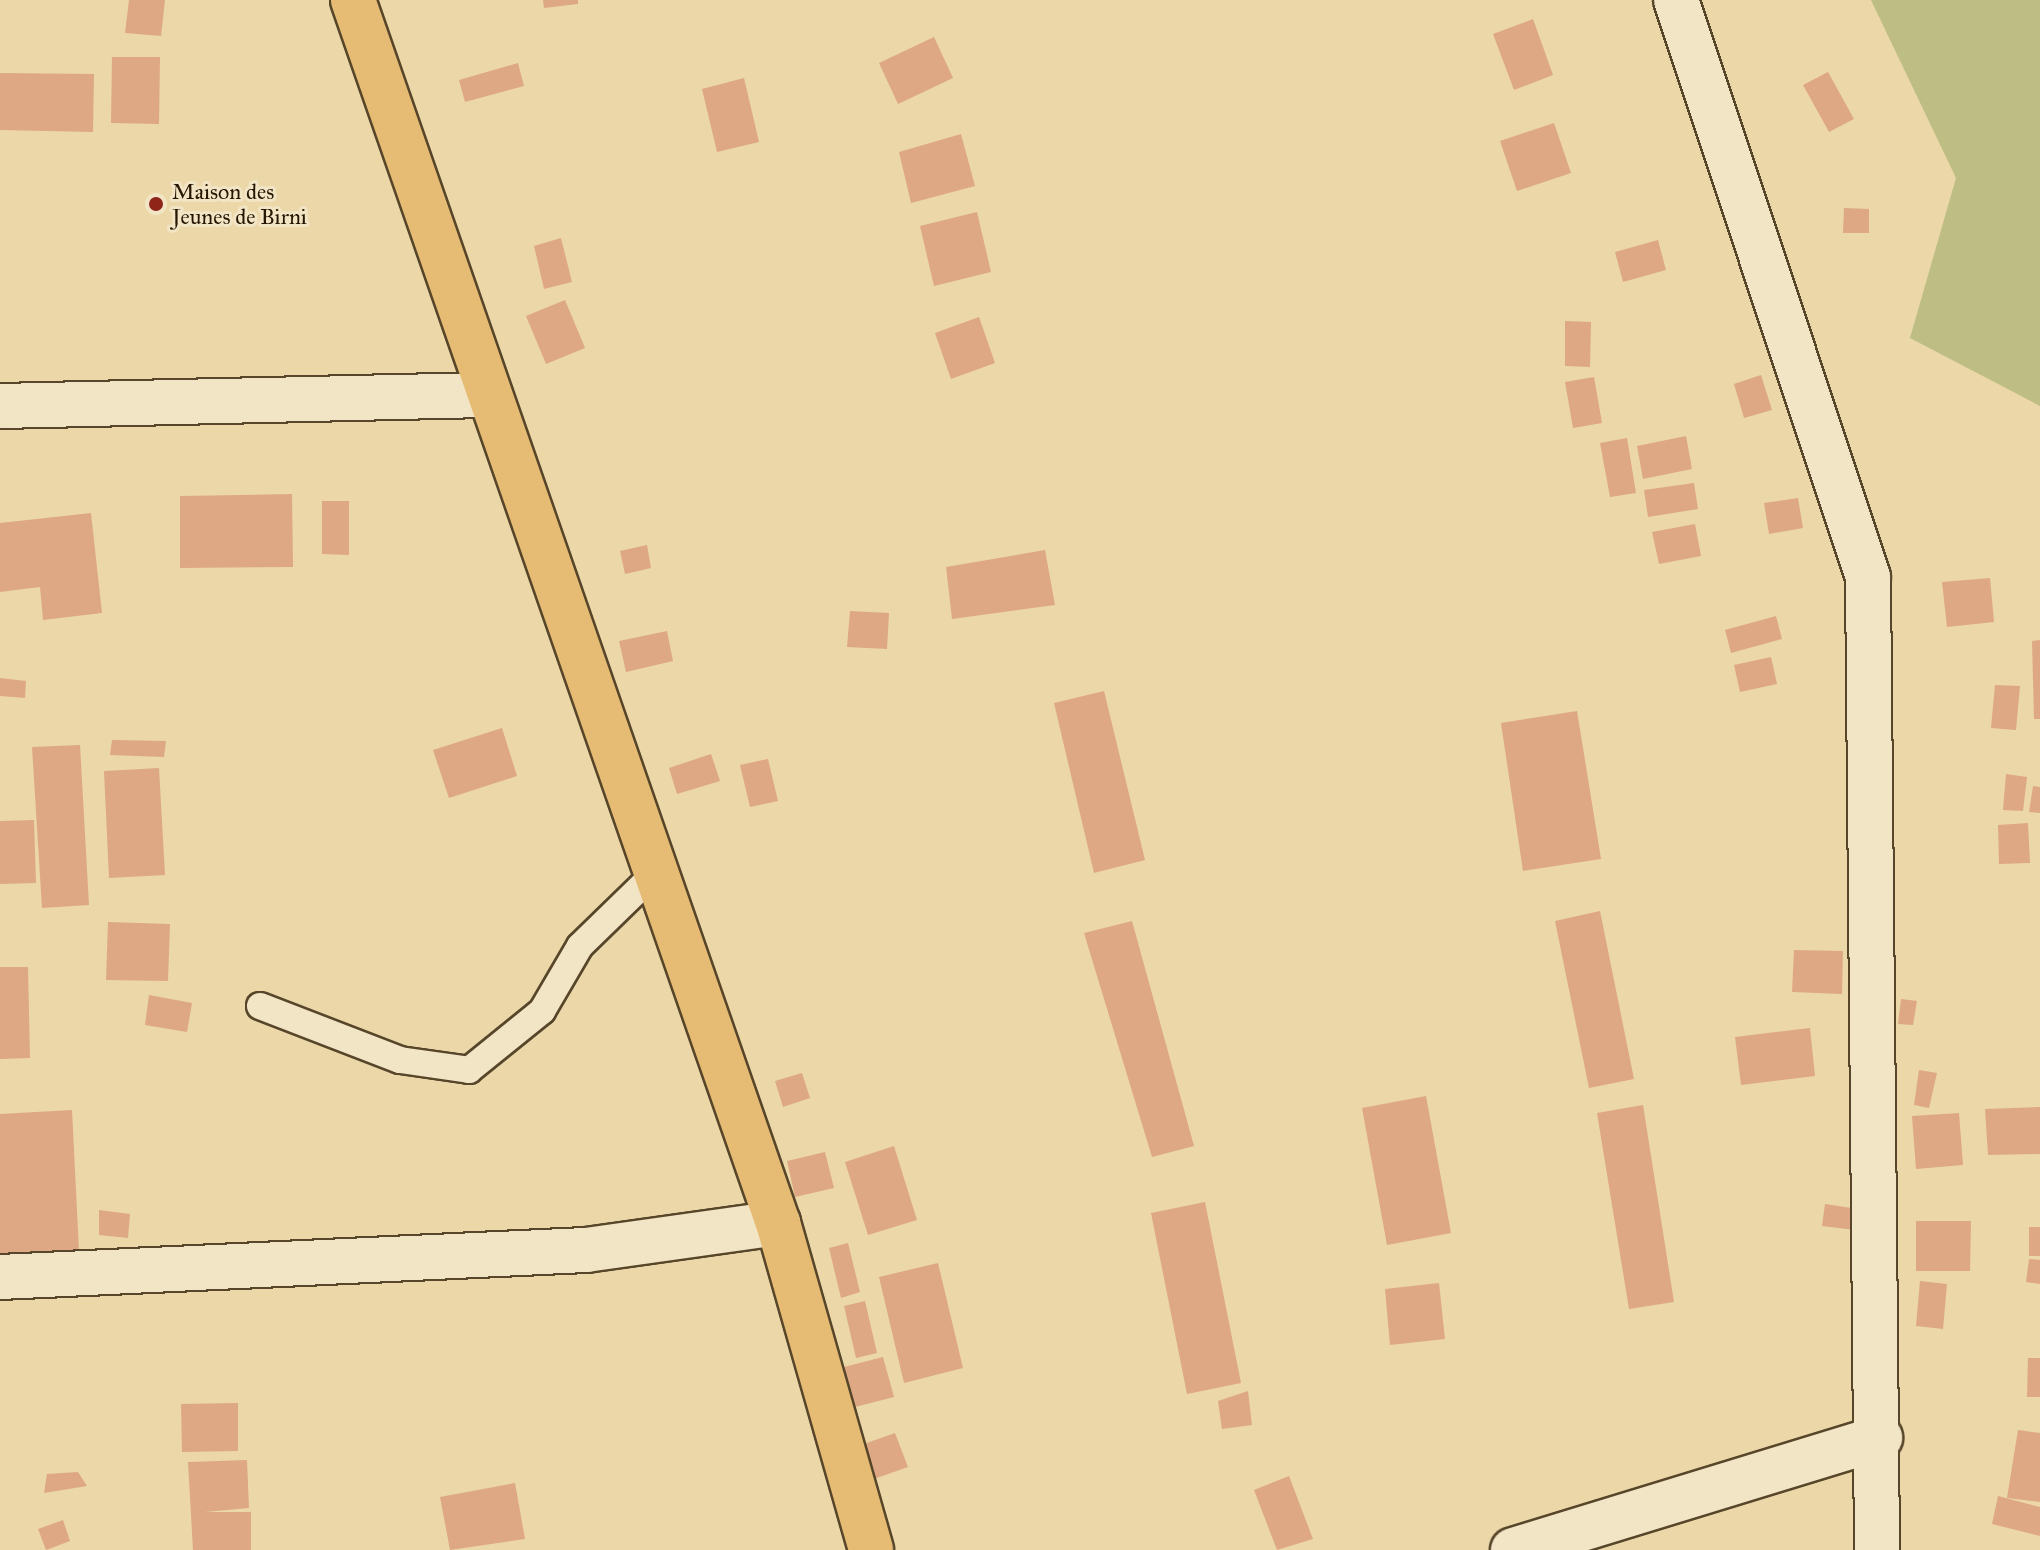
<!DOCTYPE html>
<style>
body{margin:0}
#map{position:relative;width:2040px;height:1550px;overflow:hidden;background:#ebd7a8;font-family:"IM FELL Great Primer",serif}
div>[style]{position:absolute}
.green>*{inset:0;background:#bdbd84}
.building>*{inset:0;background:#dea884}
.roads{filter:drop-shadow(2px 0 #57462a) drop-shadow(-2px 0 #57462a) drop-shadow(0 2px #57462a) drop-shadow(0 -2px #57462a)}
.service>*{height:26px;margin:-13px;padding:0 13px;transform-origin:13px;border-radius:13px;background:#f2e5c6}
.minor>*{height:44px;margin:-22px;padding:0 22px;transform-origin:22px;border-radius:22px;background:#f2e5c6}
.trunk>*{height:44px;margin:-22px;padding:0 22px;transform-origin:22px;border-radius:22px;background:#e6bc74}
.dots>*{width:22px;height:22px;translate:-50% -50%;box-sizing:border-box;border:4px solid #f2e5c6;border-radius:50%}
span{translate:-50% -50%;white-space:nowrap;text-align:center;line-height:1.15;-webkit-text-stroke:6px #f2e5c6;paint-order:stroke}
.poi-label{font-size:22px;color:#261500}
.left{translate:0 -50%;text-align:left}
</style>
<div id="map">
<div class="green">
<div style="clip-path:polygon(1871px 0,2040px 0,2040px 406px,1910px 338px,1956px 178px)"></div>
</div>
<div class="building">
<div style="clip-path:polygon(129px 0,165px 0,161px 36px,125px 33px)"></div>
<div style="clip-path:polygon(543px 0,578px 0,578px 4px,544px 8px)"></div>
<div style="clip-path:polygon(1533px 19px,1553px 75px,1514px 90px,1493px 34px)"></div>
<div style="clip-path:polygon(934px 37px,953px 78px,898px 104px,879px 63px)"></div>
<div style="clip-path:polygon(112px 57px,160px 57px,159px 124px,111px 123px)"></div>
<div style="clip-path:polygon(518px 63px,524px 86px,465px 102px,459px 80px)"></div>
<div style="clip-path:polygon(1828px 72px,1854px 119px,1829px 132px,1803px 85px)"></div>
<div style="clip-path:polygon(0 73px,94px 74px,93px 132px,0 130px)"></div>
<div style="clip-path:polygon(744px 78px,759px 142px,717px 152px,702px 89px)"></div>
<div style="clip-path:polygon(1554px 123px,1571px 173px,1517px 191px,1500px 141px)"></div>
<div style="clip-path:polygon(961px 134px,975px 186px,911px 203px,899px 152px)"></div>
<div style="clip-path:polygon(1844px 208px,1869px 209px,1869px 233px,1843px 233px)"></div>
<div style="clip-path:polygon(977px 212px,991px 272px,934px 286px,920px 226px)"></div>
<div style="clip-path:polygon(561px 238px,572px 282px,544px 289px,534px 246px)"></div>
<div style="clip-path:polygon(1658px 240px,1666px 270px,1623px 282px,1615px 252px)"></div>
<div style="clip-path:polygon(565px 300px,585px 348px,546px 364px,526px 316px)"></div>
<div style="clip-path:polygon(979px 317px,995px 363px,951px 379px,935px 333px)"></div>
<div style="clip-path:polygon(1565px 321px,1591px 322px,1590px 367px,1565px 366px)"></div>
<div style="clip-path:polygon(1761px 375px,1772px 410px,1744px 418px,1734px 384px)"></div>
<div style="clip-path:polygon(1594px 377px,1602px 423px,1573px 428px,1565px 382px)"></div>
<div style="clip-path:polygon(1686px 436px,1692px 469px,1643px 479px,1637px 446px)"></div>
<div style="clip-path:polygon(1627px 438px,1636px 493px,1610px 497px,1600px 443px)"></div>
<div style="clip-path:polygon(1694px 483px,1698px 509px,1648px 517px,1644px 490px)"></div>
<div style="clip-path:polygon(292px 494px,293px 567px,180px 568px,180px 496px)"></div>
<div style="clip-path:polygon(1798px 498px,1803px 528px,1769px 534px,1764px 503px)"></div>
<div style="clip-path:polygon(322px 501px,349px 501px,349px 555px,322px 554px)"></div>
<div style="clip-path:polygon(91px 513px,102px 613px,43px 620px,40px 587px,0 592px,0 523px)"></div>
<div style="clip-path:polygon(1695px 524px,1701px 556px,1659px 564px,1652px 532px)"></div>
<div style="clip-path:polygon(647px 545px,651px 568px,625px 574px,620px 551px)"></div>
<div style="clip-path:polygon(1045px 550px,1055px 605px,952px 619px,946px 567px)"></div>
<div style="clip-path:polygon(1990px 578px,1994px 622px,1947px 627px,1942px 582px)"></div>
<div style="clip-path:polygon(850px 611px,889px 613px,887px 649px,847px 647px)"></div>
<div style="clip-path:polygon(1776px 616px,1782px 639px,1731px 653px,1725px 630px)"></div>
<div style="clip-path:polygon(667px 631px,673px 661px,626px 672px,619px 641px)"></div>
<div style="clip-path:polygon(2040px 640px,2040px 719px,2034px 719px,2032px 641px)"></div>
<div style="clip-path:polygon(1771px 657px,1777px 684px,1740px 692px,1734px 665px)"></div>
<div style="clip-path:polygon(0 678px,26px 681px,25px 698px,0 696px)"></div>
<div style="clip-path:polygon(1995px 685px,2020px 686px,2016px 730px,1991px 728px)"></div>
<div style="clip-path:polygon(1104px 691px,1145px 860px,1094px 873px,1054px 703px)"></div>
<div style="clip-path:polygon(1577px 711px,1601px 859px,1523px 871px,1501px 723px)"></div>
<div style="clip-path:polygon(502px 728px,517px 776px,449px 798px,433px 750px)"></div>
<div style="clip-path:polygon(112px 740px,166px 741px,164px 757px,110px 755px)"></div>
<div style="clip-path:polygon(80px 745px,89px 905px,42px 908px,32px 747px)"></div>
<div style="clip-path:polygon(711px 754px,720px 781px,677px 794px,669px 768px)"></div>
<div style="clip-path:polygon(768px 759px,778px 801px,750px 807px,740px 765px)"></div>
<div style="clip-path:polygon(159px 768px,165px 875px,109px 878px,104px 771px)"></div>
<div style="clip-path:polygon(2006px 774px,2027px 777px,2023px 811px,2003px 810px)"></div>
<div style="clip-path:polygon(2033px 786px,2040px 787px,2040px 813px,2029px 812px)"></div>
<div style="clip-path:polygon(34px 820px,36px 883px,0 884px,0 821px)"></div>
<div style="clip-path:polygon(2028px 823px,2030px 863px,1999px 864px,1998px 825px)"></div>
<div style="clip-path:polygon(1600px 911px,1634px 1079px,1589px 1088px,1555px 921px)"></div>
<div style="clip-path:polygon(1132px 921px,1194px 1146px,1152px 1157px,1084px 933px)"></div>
<div style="clip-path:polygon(108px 922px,170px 924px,168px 981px,106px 980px)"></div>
<div style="clip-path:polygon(1794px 950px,1843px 951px,1842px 994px,1792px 992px)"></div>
<div style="clip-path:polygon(0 967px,28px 967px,30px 1058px,0 1059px)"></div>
<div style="clip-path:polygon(149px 995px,192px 1003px,187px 1032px,145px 1025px)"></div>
<div style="clip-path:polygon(1901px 999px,1917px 1001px,1913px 1025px,1898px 1024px)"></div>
<div style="clip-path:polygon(1810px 1028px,1815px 1076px,1741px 1085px,1735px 1037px)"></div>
<div style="clip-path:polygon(1919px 1070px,1937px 1073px,1929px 1108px,1914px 1105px)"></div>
<div style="clip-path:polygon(802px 1073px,810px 1098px,783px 1107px,775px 1081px)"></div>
<div style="clip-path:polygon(1426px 1096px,1451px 1233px,1387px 1245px,1362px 1108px)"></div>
<div style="clip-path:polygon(1643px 1105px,1674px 1302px,1629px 1309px,1597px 1113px)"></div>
<div style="clip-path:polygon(2040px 1107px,2040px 1154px,1988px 1155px,1985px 1109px)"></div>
<div style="clip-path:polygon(72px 1110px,79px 1251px,0 1255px,0 1114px)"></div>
<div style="clip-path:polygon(1959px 1113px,1963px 1165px,1916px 1169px,1912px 1116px)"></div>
<div style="clip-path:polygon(894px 1146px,917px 1220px,868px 1235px,845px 1162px)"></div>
<div style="clip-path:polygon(825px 1152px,834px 1188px,795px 1197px,787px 1161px)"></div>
<div style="clip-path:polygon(1205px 1202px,1241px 1383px,1187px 1394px,1151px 1213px)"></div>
<div style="clip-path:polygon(1825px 1204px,1858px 1209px,1855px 1230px,1822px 1226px)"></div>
<div style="clip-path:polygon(99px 1210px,130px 1214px,128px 1238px,99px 1235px)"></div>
<div style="clip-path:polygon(1916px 1221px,1971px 1221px,1970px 1271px,1916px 1271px)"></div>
<div style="clip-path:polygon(2029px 1227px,2040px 1227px,2040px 1256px,2029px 1256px)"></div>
<div style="clip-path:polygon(848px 1243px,860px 1292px,841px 1298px,829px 1248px)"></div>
<div style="clip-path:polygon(2029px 1259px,2040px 1260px,2040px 1284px,2026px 1282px)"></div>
<div style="clip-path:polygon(938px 1263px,963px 1368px,904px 1383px,879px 1277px)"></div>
<div style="clip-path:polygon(1920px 1281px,1947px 1284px,1943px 1329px,1916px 1326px)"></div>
<div style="clip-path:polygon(1439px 1283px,1445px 1339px,1390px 1345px,1385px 1289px)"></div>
<div style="clip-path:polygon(865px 1301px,877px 1353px,856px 1358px,844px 1306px)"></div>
<div style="clip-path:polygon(883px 1357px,894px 1397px,855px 1407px,844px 1367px)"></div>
<div style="clip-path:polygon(2028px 1358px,2040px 1358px,2040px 1397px,2027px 1397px)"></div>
<div style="clip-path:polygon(1248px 1391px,1252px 1425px,1222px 1429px,1218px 1401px)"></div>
<div style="clip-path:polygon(238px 1403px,238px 1451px,182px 1452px,181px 1404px)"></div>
<div style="clip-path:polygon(2018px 1430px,2040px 1433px,2040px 1502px,2007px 1498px)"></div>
<div style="clip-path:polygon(895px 1433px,908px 1467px,874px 1479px,861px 1445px)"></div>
<div style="clip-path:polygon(247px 1460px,249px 1508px,205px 1512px,251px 1512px,251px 1550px,193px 1550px,188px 1462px)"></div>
<div style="clip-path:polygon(78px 1472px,87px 1486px,44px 1493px,47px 1474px)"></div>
<div style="clip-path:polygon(1289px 1476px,1313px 1539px,1277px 1550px,1254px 1490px)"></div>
<div style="clip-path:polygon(515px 1483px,525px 1539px,450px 1550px,440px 1497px)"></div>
<div style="clip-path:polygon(1998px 1496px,2040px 1507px,2040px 1536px,1992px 1524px)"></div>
<div style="clip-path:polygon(63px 1520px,70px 1541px,46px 1550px,38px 1529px)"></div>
</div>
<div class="roads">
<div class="service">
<div style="left:260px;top:1006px;width:150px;rotate:21.1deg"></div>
<div style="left:400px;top:1060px;width:70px;rotate:8.2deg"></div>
<div style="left:469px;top:1070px;width:94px;rotate:-38.9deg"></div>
<div style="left:542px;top:1011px;width:75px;rotate:-59.7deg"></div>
<div style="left:580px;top:946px;width:105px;rotate:-44.2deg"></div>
</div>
<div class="minor">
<div style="left:1676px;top:0;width:608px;rotate:71.59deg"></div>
<div style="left:1868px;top:577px;width:973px;rotate:89.47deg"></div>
<div style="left:0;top:406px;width:487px;rotate:-1.3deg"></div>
<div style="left:0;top:1277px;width:587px;rotate:-2.64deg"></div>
<div style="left:586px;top:1250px;width:194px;rotate:-8deg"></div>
<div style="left:1513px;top:1550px;width:384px;rotate:-17deg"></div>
</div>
<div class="trunk">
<div style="left:353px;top:0;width:1295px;rotate:70.84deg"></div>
<div style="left:778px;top:1223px;width:340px;rotate:74.1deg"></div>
</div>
</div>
<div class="dots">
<div style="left:156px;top:204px;background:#8f2418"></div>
</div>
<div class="poi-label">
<span class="left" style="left:172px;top:204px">Maison des<br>Jeunes de Birni</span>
</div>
</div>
